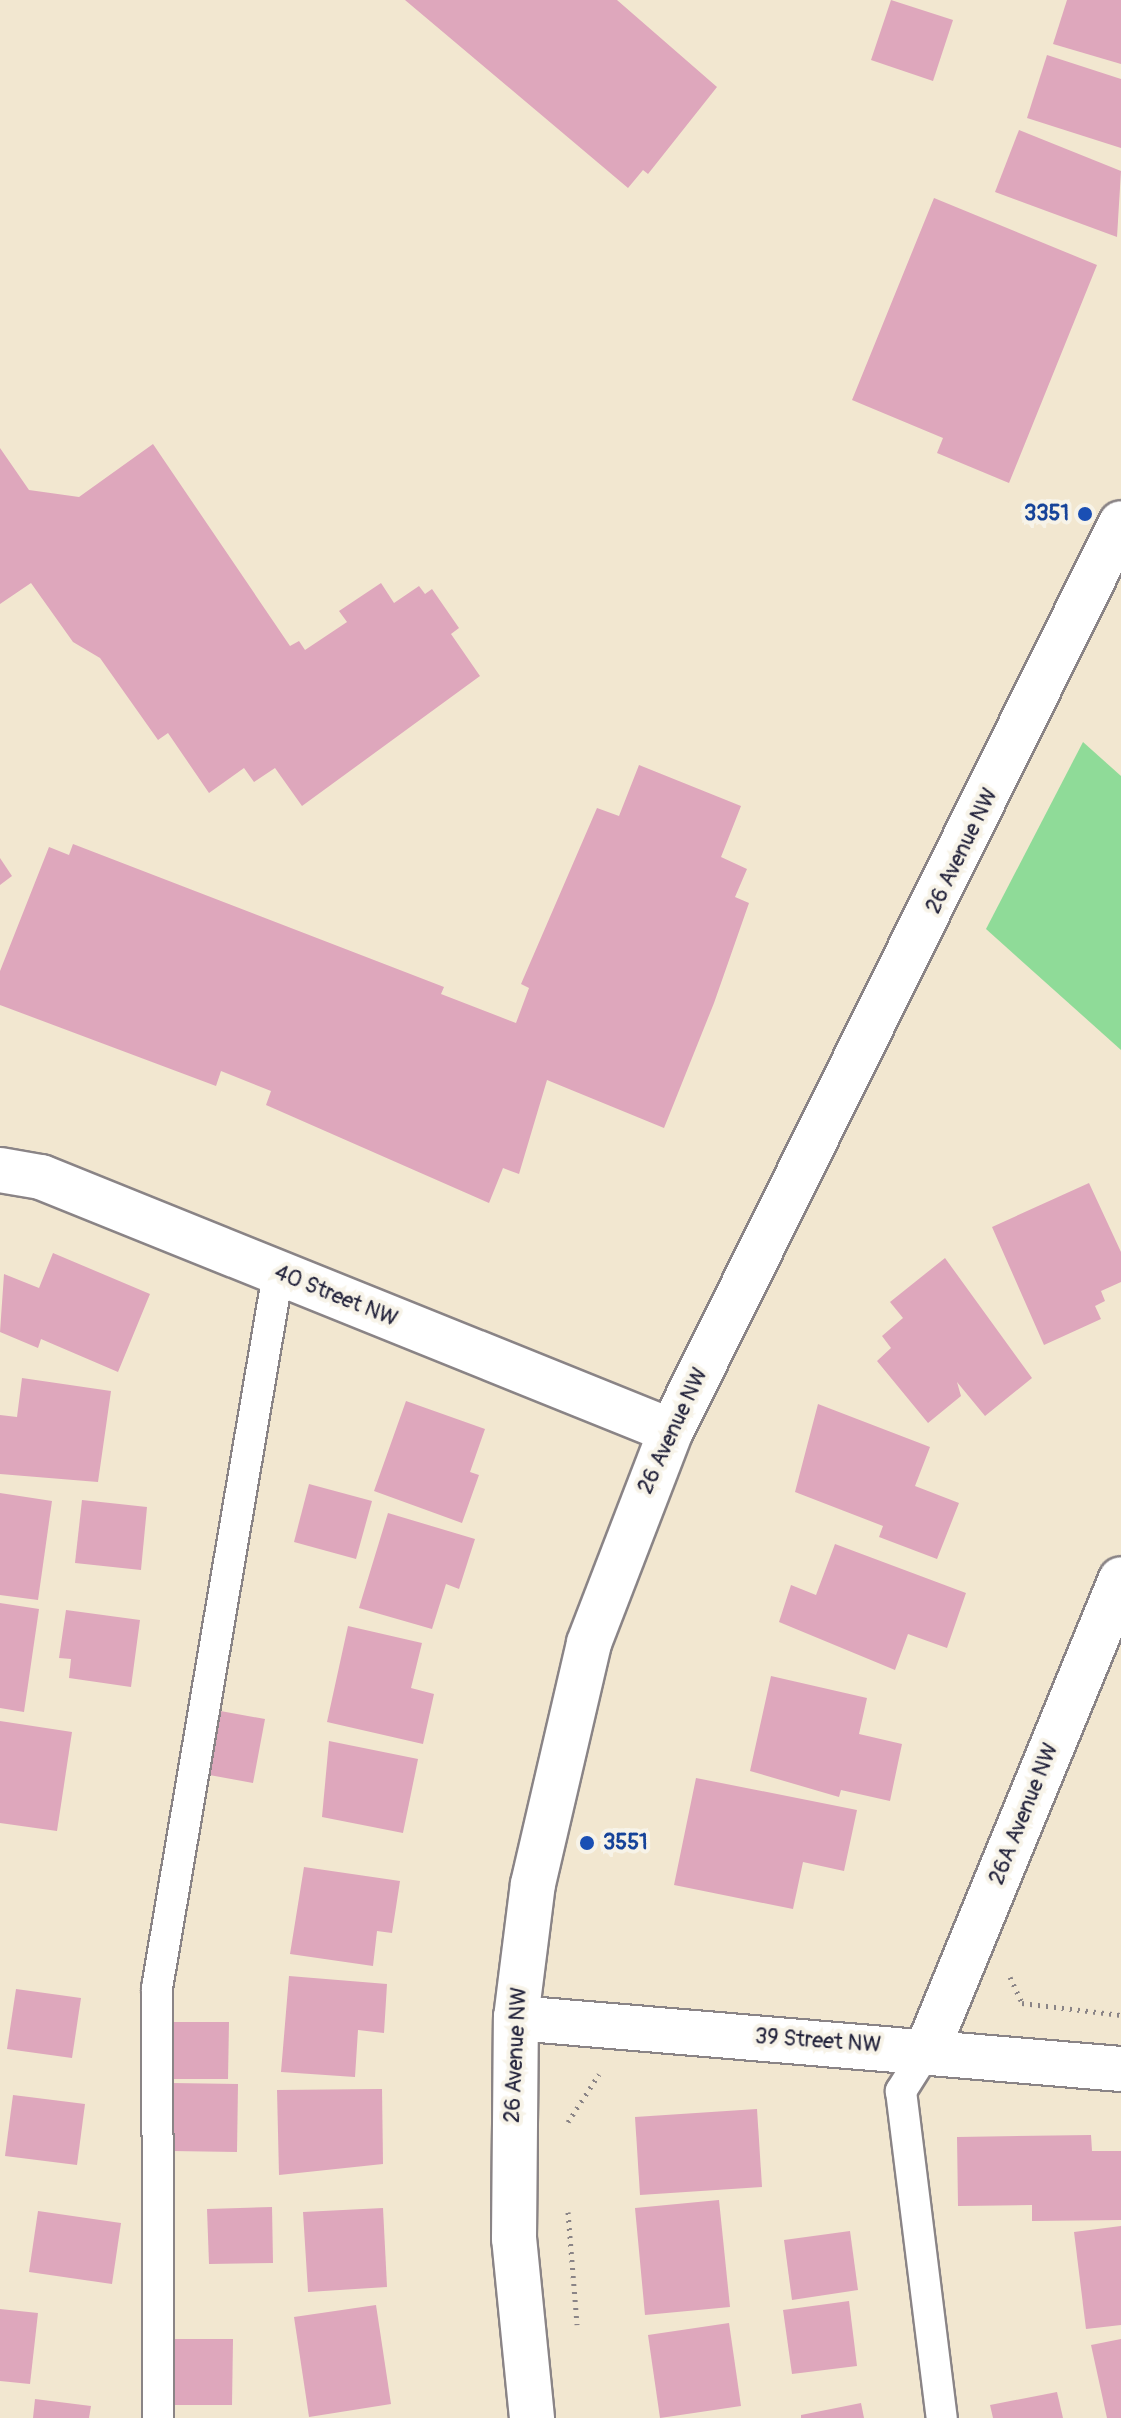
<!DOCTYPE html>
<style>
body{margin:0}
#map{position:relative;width:1121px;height:2418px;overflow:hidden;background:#f2e7d0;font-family:Pangolin,sans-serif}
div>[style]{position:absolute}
.green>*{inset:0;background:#8fdb98}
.building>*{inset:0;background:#dea7bc}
.path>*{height:5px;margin-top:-2.5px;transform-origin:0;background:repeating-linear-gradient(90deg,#8a8486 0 2px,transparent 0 8px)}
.roads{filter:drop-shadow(2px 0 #8a8486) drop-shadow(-2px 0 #8a8486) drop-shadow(0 2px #8a8486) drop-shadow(0 -2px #8a8486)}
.service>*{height:30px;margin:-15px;padding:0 15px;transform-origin:15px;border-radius:15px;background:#fff}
.minor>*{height:44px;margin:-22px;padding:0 22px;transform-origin:22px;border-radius:22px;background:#fff}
.tertiary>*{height:44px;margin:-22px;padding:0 22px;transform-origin:22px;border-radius:22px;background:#fff}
.dots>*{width:22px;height:22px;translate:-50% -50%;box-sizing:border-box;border:4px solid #f7f3e8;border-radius:50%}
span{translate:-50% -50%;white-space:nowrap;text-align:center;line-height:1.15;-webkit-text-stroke:8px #f7f3e8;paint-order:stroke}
.transit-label{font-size:22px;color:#164399;font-weight:700}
.right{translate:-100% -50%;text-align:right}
.left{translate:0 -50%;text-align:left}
.street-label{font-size:22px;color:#22223b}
</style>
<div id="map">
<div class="green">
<div style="clip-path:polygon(1083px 742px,1121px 776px,1121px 1050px,986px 929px)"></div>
</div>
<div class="building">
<div style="clip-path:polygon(405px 0,617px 0,717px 87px,648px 174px,643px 170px,628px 188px)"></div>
<div style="clip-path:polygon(891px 0,953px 20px,933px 81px,871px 60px)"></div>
<div style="clip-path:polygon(1067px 0,1121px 0,1121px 64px,1053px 44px)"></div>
<div style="clip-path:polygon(1047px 55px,1121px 79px,1121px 148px,1027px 118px)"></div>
<div style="clip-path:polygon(1019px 130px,1121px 171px,1117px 237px,995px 192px)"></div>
<div style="clip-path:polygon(934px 198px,1097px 265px,1009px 483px,937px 453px,943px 438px,852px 400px)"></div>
<div style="clip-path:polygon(153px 444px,290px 646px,299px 641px,305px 650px,347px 622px,339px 611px,381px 583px,394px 603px,419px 586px,425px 594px,432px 589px,459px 628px,451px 634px,480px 676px,302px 806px,275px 768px,254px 782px,244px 768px,209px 793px,168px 733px,158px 740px,100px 658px,73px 642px,31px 583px,0 604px,0 448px,29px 490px,79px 497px)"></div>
<div style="clip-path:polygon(639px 765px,741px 806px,721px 857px,747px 869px,735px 897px,749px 903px,714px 1003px,664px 1128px,547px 1080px,519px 1174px,503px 1168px,489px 1203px,266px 1105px,271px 1091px,221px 1071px,216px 1086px,0 1005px,0 971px,49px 847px,69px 855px,73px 844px,444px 987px,441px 994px,516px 1023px,529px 988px,521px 984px,597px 808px,619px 816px)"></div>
<div style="clip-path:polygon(0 858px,12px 876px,0 885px)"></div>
<div style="clip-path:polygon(1089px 1183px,1121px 1252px,1121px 1282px,1101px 1291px,1105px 1301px,1095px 1306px,1101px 1319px,1044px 1345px,992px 1227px)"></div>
<div style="clip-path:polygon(53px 1253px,150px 1294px,118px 1372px,41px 1339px,38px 1348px,0 1332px,4px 1274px,39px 1288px)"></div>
<div style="clip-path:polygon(945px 1258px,1032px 1378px,985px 1416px,957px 1382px,961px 1396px,928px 1423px,877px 1361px,891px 1348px,882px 1336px,903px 1318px,890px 1302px)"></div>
<div style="clip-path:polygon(22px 1378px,111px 1391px,98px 1482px,0 1474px,0 1415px,17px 1417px)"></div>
<div style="clip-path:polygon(406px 1401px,485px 1429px,470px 1472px,479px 1475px,462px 1523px,374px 1491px)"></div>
<div style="clip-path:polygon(818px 1404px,930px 1447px,915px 1486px,959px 1503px,937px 1559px,879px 1537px,883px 1526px,795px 1492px)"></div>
<div style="clip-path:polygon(309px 1484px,372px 1501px,356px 1559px,294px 1542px)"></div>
<div style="clip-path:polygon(0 1493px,52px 1501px,38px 1600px,0 1595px)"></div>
<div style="clip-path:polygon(82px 1500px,147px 1507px,141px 1570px,75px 1563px)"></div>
<div style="clip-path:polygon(388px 1513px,475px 1539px,459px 1589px,446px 1584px,432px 1629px,359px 1608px)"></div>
<div style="clip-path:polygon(835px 1544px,966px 1593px,947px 1648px,908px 1634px,895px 1670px,779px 1622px,791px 1585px,816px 1595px)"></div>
<div style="clip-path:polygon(0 1603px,39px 1609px,24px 1712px,0 1708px)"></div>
<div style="clip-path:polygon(66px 1610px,140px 1620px,131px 1687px,69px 1678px,71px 1659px,59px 1658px)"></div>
<div style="clip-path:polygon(348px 1626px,422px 1643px,411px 1688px,434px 1694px,423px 1744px,327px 1722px)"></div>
<div style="clip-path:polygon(771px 1676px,867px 1698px,859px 1734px,902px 1744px,890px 1801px,841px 1790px,839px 1797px,750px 1771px)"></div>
<div style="clip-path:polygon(215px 1710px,265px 1719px,253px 1783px,204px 1774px)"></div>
<div style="clip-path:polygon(0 1721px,72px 1732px,57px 1831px,0 1823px)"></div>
<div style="clip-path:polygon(329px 1741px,418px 1759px,403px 1833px,322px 1817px)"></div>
<div style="clip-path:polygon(696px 1778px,857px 1810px,844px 1871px,803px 1862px,793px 1909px,674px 1885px)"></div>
<div style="clip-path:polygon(304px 1867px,400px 1881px,392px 1933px,377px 1931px,373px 1966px,290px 1954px)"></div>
<div style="clip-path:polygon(289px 1976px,387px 1984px,384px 2033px,358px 2030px,355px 2077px,281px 2072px)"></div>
<div style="clip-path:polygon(16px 1989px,81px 1998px,72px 2058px,7px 2049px)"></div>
<div style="clip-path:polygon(171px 2022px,229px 2022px,228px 2079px,171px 2079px)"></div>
<div style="clip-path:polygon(172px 2083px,238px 2084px,237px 2152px,172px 2151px)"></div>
<div style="clip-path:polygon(382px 2089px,383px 2164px,279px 2175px,277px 2090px)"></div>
<div style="clip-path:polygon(13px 2095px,85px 2104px,77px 2165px,5px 2156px)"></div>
<div style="clip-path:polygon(757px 2109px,762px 2187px,640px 2195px,635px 2117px)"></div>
<div style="clip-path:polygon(1091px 2135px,1092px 2151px,1121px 2151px,1121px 2220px,1032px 2221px,1032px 2205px,958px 2206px,957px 2137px)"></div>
<div style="clip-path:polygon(719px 2200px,730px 2307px,645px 2315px,635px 2208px)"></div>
<div style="clip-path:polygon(272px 2207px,273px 2263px,209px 2264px,207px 2209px)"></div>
<div style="clip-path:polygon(383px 2208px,387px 2287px,308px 2292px,303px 2212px)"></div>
<div style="clip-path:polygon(38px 2211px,121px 2223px,112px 2284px,29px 2272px)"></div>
<div style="clip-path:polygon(1121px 2226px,1121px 2325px,1086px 2329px,1074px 2232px)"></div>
<div style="clip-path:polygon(850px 2231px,858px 2290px,792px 2300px,784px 2240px)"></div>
<div style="clip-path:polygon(849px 2301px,857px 2366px,792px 2374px,783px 2310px)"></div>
<div style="clip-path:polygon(376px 2305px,391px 2404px,309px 2417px,294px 2317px)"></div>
<div style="clip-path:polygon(0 2309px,38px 2313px,30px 2384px,0 2381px)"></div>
<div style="clip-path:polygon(729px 2323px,741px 2406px,660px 2418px,648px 2335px)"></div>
<div style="clip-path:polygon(170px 2339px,233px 2339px,232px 2405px,170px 2405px)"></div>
<div style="clip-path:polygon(1121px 2339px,1121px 2418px,1107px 2418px,1091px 2345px)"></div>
<div style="clip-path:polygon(1057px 2392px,1063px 2418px,993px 2418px,990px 2405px)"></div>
<div style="clip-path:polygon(35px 2399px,91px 2406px,89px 2418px,33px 2418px)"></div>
<div style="clip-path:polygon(861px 2403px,864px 2418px,801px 2418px,801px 2415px)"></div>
</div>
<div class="path">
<div style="left:1010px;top:1977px;width:29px;rotate:65deg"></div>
<div style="left:1022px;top:2003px;width:100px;rotate:6.9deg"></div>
<div style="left:568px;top:2122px;width:57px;rotate:-57.1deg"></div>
<div style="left:568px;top:2212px;width:113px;rotate:85.4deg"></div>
</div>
<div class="roads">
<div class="service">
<div style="left:927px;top:2050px;width:49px;rotate:122.4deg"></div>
<div style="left:901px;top:2091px;width:330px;rotate:82.9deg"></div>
<div style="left:158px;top:2418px;width:430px;rotate:-90.1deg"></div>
<div style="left:157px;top:1988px;width:725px;rotate:-80.39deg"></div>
</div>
<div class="minor">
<div style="left:0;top:1170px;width:42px;rotate:9.7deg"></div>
<div style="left:41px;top:1177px;width:679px;rotate:21.96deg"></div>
<div style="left:516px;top:2018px;width:607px;rotate:4.82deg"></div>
<div style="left:927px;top:2050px;width:509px;rotate:-67.61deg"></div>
</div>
<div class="tertiary">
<div style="left:532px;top:2418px;width:180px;rotate:-95.7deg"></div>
<div style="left:514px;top:2239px;width:221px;rotate:-89.5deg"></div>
<div style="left:516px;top:2018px;width:135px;rotate:-82.8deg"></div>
<div style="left:533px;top:1884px;width:247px;rotate:-76.9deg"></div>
<div style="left:589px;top:1643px;width:227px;rotate:-68.9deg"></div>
<div style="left:671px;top:1431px;width:1013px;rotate:-63.64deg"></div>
</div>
</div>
<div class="dots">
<div style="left:1085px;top:514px;background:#1a4fb4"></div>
<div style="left:587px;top:1843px;background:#1a4fb4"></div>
</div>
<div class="transit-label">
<span class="right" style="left:1069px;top:514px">3351</span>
<span class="left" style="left:603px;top:1843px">3551</span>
</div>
<div class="street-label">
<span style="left:962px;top:851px;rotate:-64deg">26 Avenue NW</span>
<span style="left:336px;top:1296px;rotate:22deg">40 Street NW</span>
<span style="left:673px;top:1431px;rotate:-65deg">26 Avenue NW</span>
<span style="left:1024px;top:1814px;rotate:-68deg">26A Avenue NW</span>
<span style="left:818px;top:2041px;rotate:4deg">39 Street NW</span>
<span style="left:516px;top:2055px;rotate:-87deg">26 Avenue NW</span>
</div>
</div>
